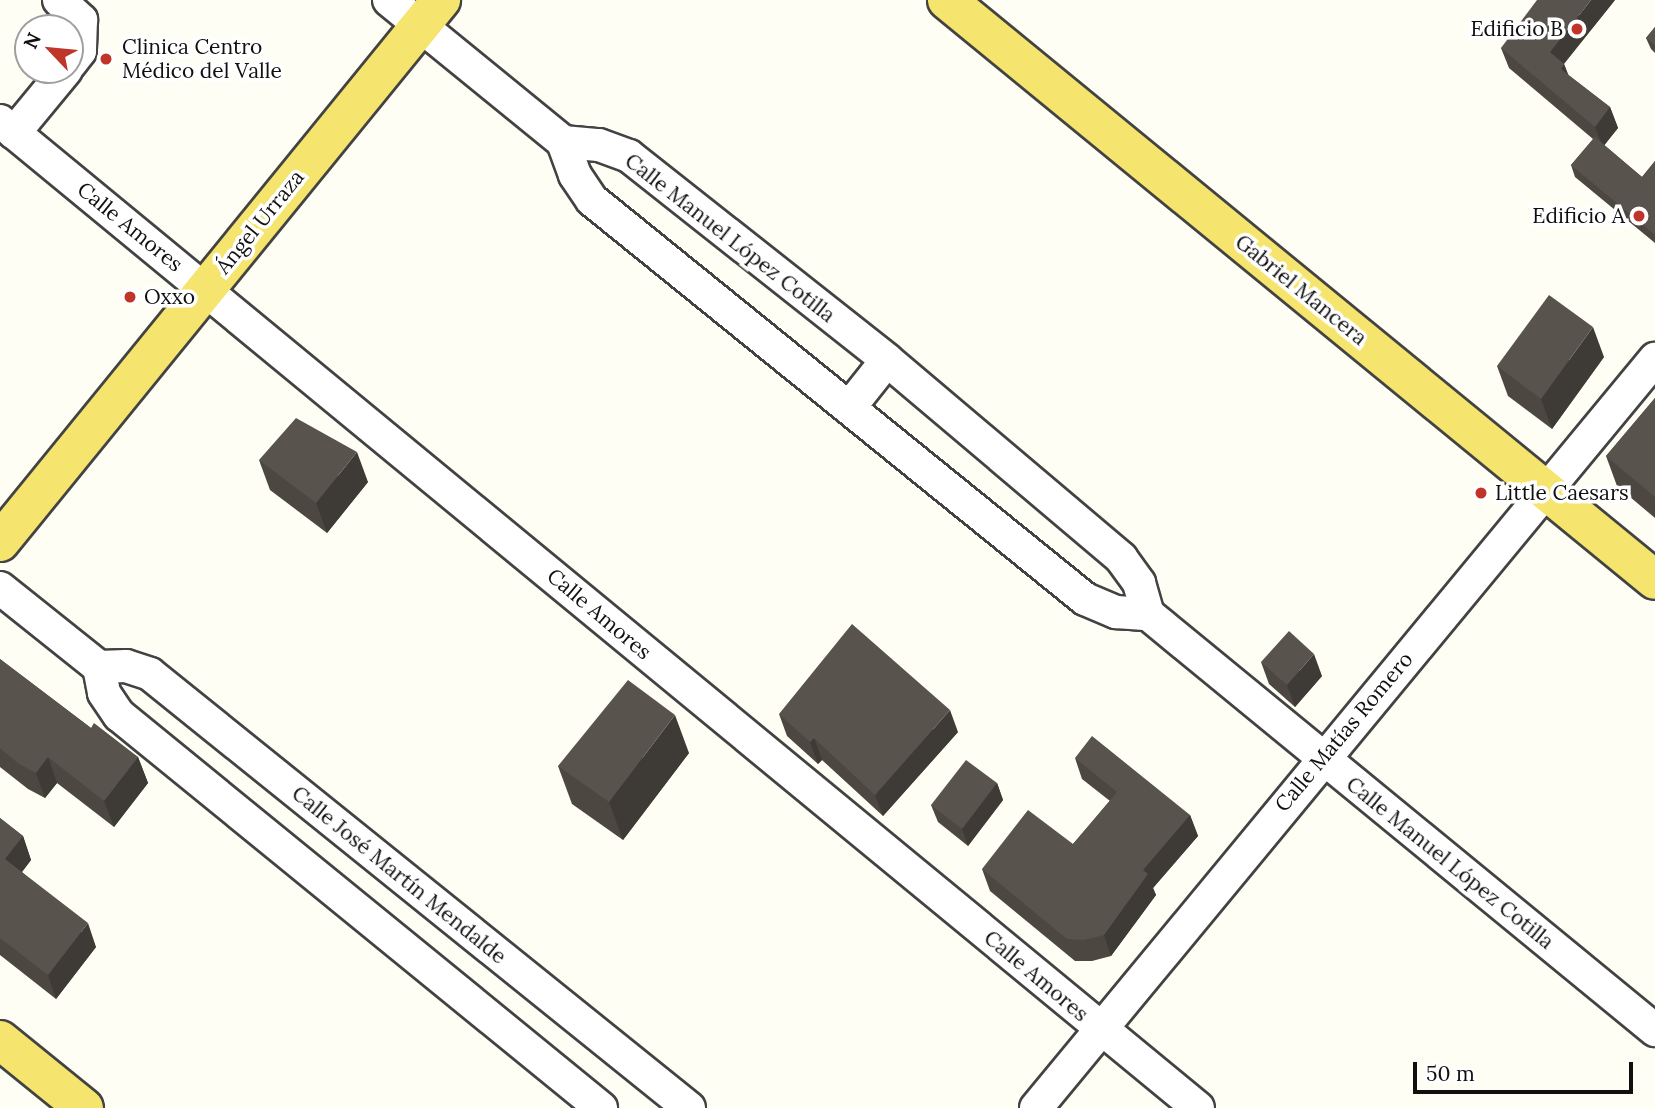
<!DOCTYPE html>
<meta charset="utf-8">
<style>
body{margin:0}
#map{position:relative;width:1655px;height:1108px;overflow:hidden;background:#fffef4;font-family:Lora,serif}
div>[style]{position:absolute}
.roads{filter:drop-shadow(2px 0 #434343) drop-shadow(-2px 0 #434343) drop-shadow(0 2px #434343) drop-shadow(0 -2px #434343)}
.minor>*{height:32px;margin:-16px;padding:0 16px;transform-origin:16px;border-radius:16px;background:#fff}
.major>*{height:38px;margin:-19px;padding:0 19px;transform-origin:19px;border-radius:19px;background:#f5e46d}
.wall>*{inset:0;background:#4d4742}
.shaded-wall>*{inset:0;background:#3e3a36}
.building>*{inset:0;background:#59534d}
.dots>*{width:19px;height:19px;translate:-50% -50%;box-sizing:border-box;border:4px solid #fff;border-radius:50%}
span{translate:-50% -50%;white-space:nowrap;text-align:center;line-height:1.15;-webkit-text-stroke:7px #fff;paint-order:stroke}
.poi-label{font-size:21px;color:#101010}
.right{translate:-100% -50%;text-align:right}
.left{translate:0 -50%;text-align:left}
.street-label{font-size:21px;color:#101010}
.north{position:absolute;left:14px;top:14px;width:70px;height:70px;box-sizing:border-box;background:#fff;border:2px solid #9f9f9f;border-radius:50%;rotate:296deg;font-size:19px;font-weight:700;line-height:28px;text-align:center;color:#101010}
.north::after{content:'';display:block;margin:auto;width:24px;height:32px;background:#bf352a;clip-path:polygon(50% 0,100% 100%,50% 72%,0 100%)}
.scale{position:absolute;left:1413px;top:1062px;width:220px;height:32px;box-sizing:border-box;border:4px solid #101010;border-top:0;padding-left:9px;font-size:21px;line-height:24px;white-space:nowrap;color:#101010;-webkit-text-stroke:5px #fff;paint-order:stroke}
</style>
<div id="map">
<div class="roads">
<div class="minor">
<div style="left:59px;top:0;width:30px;rotate:42deg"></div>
<div style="left:81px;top:20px;width:31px;rotate:92deg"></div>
<div style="left:80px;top:51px;width:16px;rotate:128deg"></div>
<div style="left:389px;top:0;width:225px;rotate:39.2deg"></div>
<div style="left:563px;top:142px;width:35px;rotate:70deg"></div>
<div style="left:575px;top:175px;width:30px;rotate:56deg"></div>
<div style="left:592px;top:200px;width:634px;rotate:38.98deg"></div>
<div style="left:1085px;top:599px;width:34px;rotate:23deg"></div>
<div style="left:1116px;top:612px;width:32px;rotate:4deg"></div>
<div style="left:0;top:121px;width:1552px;rotate:39.48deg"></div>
<div style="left:14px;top:133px;width:82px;rotate:-50.5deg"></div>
<div style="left:563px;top:142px;width:36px;rotate:5deg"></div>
<div style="left:599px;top:145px;width:32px;rotate:20deg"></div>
<div style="left:629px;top:156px;width:329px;rotate:38.3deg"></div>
<div style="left:887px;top:360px;width:307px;rotate:40.2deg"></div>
<div style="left:1121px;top:558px;width:31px;rotate:54deg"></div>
<div style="left:1139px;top:583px;width:32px;rotate:74deg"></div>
<div style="left:1148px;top:614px;width:656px;rotate:39.37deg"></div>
<div style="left:849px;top:408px;width:61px;rotate:-51.6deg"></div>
<div style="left:0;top:588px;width:127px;rotate:38.6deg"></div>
<div style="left:99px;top:667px;width:27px;rotate:-2deg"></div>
<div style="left:126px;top:666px;width:25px;rotate:18deg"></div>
<div style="left:150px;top:674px;width:692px;rotate:38.84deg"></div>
<div style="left:99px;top:667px;width:26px;rotate:79deg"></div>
<div style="left:104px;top:693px;width:27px;rotate:56deg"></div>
<div style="left:119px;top:715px;width:622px;rotate:39.19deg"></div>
<div style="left:1036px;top:1108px;width:972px;rotate:-50.43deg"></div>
</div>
<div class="major">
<div style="left:947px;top:0;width:915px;rotate:39.32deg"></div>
<div style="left:0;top:542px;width:699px;rotate:-50.87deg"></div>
<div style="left:0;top:1040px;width:108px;rotate:39deg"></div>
</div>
</div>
<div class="wall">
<div style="clip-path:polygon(1615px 0,1564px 64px,1568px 75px,1610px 107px,1618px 128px,1604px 145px,1642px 177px,1655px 161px,1655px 243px,1575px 177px,1571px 165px,1593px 139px,1509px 68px,1501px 48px)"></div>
<div style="clip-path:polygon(1655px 27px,1655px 53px,1651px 49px,1646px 38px)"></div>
<div style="clip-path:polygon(1604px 357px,1552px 429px,1508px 396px,1497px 366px)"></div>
<div style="clip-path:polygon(1655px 398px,1655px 518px,1617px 486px,1606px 456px)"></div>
<div style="clip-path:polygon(259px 460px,368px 482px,327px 533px,270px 490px)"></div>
<div style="clip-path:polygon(0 659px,91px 728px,138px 757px,148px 783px,114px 827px,57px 783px,45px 798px,28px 789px,0 767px)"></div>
<div style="clip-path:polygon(1261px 662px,1322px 676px,1295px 707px,1269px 684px)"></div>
<div style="clip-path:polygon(779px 714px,958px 732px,883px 816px,822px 760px,818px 764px,787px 736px)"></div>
<div style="clip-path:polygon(689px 753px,623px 840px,572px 804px,558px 766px)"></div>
<div style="clip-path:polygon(1075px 758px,1190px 815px,1198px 836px,1153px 888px,1156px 895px,1111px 956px,1092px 961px,1075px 961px,990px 891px,982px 869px,1073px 844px,1110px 801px,1082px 779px)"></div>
<div style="clip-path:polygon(997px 783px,1003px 800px,968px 846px,938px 822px,931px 805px)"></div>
<div style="clip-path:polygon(0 818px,23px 836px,31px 860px,22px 872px,96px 947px,56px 999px,0 955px)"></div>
</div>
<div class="shaded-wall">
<div style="clip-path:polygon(1591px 0,1615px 0,1557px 72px,1550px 52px)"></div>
<div style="clip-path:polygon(1564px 64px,1572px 84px,1561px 69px)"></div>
<div style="clip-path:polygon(1610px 107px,1618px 128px,1603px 147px,1595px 127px)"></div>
<div style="clip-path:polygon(1593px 327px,1604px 357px,1552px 429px,1541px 399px)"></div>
<div style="clip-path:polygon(357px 452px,368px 482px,327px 533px,316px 503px)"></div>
<div style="clip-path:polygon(1314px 654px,1322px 676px,1295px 707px,1287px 685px)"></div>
<div style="clip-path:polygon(950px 710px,958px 732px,883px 816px,875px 795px)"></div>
<div style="clip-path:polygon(675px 715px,689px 753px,623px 840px,609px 802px)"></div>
<div style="clip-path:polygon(814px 738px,822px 760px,818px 764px,810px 742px)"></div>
<div style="clip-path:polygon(48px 757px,57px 783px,45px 798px,36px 773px)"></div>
<div style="clip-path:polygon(138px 757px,148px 783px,114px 827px,104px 801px)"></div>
<div style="clip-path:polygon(997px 783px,1003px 800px,968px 846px,962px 829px)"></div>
<div style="clip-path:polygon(1190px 815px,1198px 836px,1153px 888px,1156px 895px,1111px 956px,1104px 935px,1143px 870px)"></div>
<div style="clip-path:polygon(23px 836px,31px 860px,14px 882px,5px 859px)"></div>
<div style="clip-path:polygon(88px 923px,96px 947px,56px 999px,48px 975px)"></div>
</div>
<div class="building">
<div style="clip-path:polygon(1537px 0,1591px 0,1550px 52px,1564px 64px,1561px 69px,1610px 107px,1595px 127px,1501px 48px)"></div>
<div style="clip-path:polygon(1655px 27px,1655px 45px,1646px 38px)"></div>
<div style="clip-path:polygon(1595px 137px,1642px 177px,1655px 161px,1655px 235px,1571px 165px)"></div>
<div style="clip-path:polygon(1549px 295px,1593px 327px,1541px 399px,1497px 366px)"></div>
<div style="clip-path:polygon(1655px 398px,1655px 497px,1606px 456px)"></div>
<div style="clip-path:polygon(296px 418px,357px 452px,316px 503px,259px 460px)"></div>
<div style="clip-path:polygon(852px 624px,950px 710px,875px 795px,814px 738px,810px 742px,779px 714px)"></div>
<div style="clip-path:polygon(1289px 631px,1314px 654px,1287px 685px,1261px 662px)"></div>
<div style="clip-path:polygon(0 659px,91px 728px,94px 723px,138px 757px,104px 801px,48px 757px,36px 773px,19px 764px,0 748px)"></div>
<div style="clip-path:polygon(628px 680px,675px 715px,609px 802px,558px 766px)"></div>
<div style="clip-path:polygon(1092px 736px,1190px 815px,1143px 870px,1148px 874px,1104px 935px,1084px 940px,1067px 939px,982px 869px,1028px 810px,1073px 844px,1117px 792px,1075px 758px)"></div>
<div style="clip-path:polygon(966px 760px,997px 783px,962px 829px,931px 805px)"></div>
<div style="clip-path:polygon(0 818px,23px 836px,5px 859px,88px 923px,48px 975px,0 938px)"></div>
</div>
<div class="dots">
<div style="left:1577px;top:29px;background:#bf352a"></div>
<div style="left:106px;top:59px;background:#bf352a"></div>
<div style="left:1639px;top:216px;background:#bf352a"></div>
<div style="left:130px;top:297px;background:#bf352a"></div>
<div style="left:1481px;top:493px;background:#bf352a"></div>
</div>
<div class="poi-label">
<span class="right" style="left:1563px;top:29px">Edificio B</span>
<span class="left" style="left:122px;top:59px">Clinica Centro<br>Médico del Valle</span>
<span class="right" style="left:1625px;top:216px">Edificio A</span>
<span class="left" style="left:144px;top:297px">Oxxo</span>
<span class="left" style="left:1495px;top:493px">Little Caesars</span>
</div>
<div class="street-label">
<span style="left:260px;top:222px;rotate:-51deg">Ángel Urraza</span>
<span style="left:130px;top:227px;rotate:39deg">Calle Amores</span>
<span style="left:730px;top:238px;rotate:38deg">Calle Manuel López Cotilla</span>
<span style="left:1301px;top:290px;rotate:39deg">Gabriel Mancera</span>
<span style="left:599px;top:614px;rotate:40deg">Calle Amores</span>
<span style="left:1344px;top:732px;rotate:-50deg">Calle Matías Romero</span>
<span style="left:1450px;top:863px;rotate:39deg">Calle Manuel López Cotilla</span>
<span style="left:399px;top:875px;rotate:39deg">Calle José Martín Mendalde</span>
<span style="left:1036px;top:976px;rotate:40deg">Calle Amores</span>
</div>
<div class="north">N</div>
<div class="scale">50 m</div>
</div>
